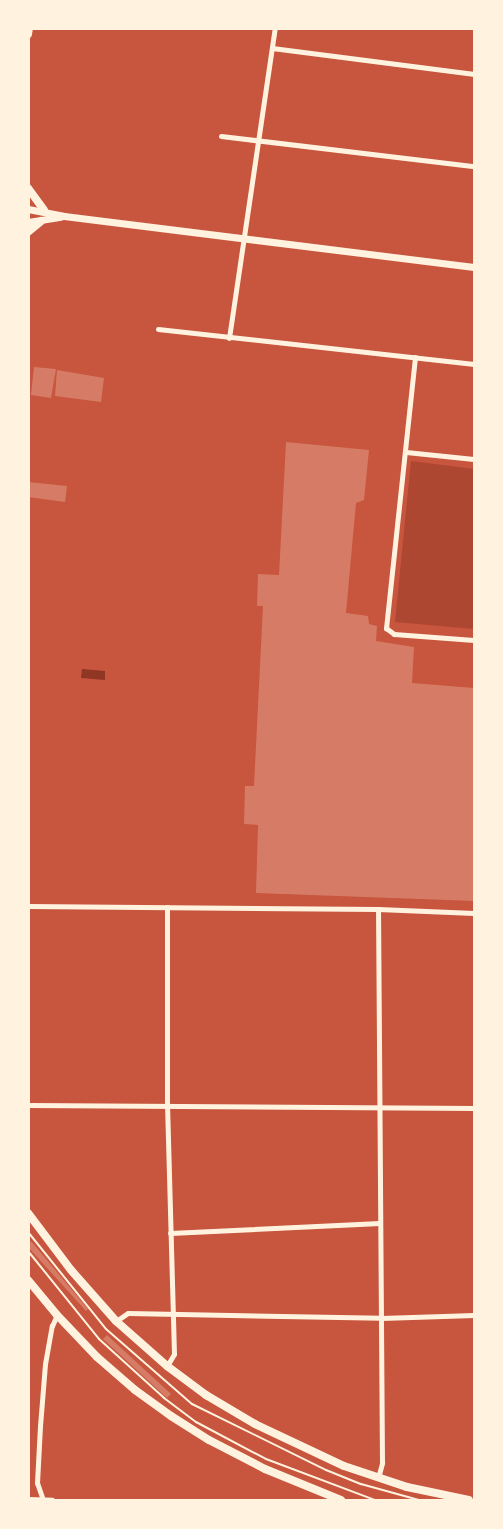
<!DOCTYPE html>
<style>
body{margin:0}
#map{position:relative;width:503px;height:1529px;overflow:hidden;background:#c8553d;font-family:"Public Sans",sans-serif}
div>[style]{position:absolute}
.green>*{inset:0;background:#ae4732}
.water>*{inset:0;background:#8f3625}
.building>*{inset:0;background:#d67c66}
.service>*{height:2px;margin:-1px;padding:0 1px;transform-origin:1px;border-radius:1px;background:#fff3e0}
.minor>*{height:5px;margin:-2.5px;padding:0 2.5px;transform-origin:2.5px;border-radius:2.5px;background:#fff3e0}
.tertiary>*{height:7px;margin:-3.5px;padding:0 3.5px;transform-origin:3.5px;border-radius:3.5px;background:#fff3e0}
.primary>*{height:8px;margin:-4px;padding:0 4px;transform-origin:4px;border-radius:4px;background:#fff3e0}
span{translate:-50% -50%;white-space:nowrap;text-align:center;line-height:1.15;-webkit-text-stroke:6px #fff3e0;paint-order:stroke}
.frame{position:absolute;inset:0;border:30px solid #fff3e0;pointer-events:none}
</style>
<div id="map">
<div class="green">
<div style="clip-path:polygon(411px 461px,474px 469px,474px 629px,395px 622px)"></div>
</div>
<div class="water">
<div style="clip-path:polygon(82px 669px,105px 671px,105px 680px,81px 678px)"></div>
</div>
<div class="building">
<div style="clip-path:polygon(34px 367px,56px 369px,51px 398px,31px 395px)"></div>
<div style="clip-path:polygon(57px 370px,104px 378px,101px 402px,55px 396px)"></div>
<div style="clip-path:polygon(286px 442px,369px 450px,364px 500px,356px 503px,346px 613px,368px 616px,369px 624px,377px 626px,376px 641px,414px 647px,412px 683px,474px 688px,474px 901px,256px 893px,258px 825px,244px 824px,245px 786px,254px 786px,263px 606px,257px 606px,258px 574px,279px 575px)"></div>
<div style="clip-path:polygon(28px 482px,67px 486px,65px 502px,28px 497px)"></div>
<div style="clip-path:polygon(31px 1241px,88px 1309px,86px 1311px,28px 1247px)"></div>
<div style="clip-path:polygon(107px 1335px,171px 1394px,167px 1398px,103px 1339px)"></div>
</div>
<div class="service">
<div style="left:28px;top:1232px;width:124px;rotate:51.2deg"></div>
<div style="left:106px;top:1329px;width:114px;rotate:41.1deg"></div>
<div style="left:192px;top:1404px;width:149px;rotate:26.2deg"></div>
<div style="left:326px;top:1470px;width:38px;rotate:22deg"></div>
<div style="left:361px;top:1484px;width:60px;rotate:15.4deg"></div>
<div style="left:28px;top:1251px;width:113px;rotate:51.1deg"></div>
<div style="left:99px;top:1339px;width:88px;rotate:42.2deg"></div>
<div style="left:164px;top:1398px;width:40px;rotate:37deg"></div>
<div style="left:196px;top:1422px;width:79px;rotate:27.9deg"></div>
<div style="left:266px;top:1459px;width:116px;rotate:20.6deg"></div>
</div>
<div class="minor">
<div style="left:272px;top:48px;width:204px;rotate:7.3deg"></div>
<div style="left:221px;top:136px;width:255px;rotate:6.8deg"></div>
<div style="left:158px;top:329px;width:318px;rotate:6.3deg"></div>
<div style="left:229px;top:338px;width:313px;rotate:-81.6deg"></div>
<div style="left:415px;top:357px;width:273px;rotate:96.1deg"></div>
<div style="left:386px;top:628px;width:10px;rotate:37deg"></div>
<div style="left:394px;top:634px;width:80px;rotate:4.3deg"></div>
<div style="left:406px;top:452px;width:68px;rotate:5.9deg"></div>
<div style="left:28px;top:906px;width:350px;rotate:0.5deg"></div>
<div style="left:378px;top:909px;width:96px;rotate:2.4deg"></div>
<div style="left:28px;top:1105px;width:446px;rotate:0.4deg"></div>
<div style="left:170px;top:1233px;width:210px;rotate:-2.7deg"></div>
<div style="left:116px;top:1321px;width:14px;rotate:-34deg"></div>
<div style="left:128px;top:1313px;width:253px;rotate:1.1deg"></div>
<div style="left:381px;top:1318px;width:93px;rotate:-1.8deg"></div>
<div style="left:167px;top:1366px;width:14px;rotate:-60deg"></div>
<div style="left:174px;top:1354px;width:248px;rotate:-91.6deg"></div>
<div style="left:167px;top:1106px;width:199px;rotate:-90deg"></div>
<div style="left:378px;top:1478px;width:16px;rotate:-75deg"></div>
<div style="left:382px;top:1463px;width:554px;rotate:-90.41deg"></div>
<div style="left:28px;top:1499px;width:24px;rotate:2deg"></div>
<div style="left:43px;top:1500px;width:18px;rotate:-109deg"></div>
<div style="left:37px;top:1483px;width:57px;rotate:-87deg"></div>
<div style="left:40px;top:1426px;width:62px;rotate:-85.4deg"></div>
<div style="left:45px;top:1364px;width:39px;rotate:-80deg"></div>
<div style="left:52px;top:1326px;width:12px;rotate:-66deg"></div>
</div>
<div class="tertiary">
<div style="left:28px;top:209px;width:37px;rotate:11deg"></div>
<div style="left:64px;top:216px;width:413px;rotate:7.1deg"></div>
<div style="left:28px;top:222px;width:33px;rotate:-9deg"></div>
</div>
<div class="primary">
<div style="left:28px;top:34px;width:6px;rotate:-81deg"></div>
<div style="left:28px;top:188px;width:27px;rotate:54deg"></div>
<div style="left:28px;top:232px;width:17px;rotate:-40deg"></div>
<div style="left:28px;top:1213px;width:71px;rotate:53deg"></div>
<div style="left:71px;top:1270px;width:68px;rotate:48.6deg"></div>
<div style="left:116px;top:1321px;width:68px;rotate:41.4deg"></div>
<div style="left:167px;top:1366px;width:49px;rotate:36.6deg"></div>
<div style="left:206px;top:1395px;width:57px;rotate:30.6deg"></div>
<div style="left:255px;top:1424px;width:98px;rotate:25.3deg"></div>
<div style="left:344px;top:1466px;width:66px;rotate:18.4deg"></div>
<div style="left:407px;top:1487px;width:63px;rotate:11.8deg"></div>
<div style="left:28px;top:1280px;width:45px;rotate:50.4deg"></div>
<div style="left:57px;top:1315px;width:58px;rotate:46.4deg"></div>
<div style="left:97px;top:1357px;width:50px;rotate:41deg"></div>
<div style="left:135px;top:1390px;width:44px;rotate:35.8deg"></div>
<div style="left:171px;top:1416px;width:45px;rotate:32.3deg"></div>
<div style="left:209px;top:1440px;width:63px;rotate:27.4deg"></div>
<div style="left:265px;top:1469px;width:82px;rotate:22.2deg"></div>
</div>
<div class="frame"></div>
</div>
